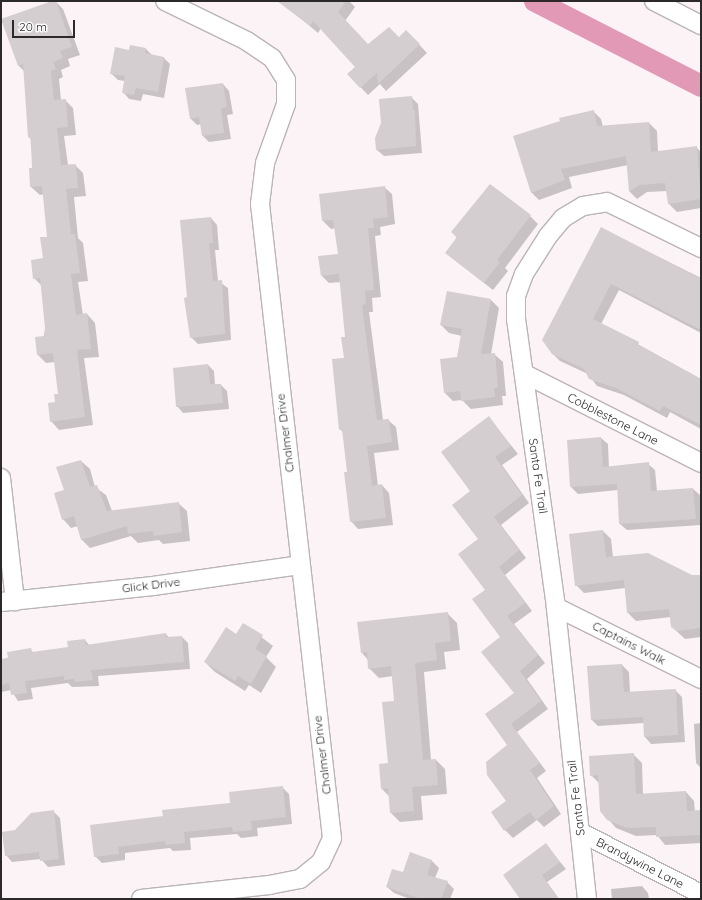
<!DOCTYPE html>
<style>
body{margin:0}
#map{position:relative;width:702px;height:900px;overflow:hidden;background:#fbf3f6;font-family:Quicksand,sans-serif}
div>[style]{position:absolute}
.shadow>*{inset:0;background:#0003}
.canal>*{height:22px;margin:-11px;padding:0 11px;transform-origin:11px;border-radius:11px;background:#e299b6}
.building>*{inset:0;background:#d5ced0}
.roads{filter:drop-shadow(1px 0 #bbb4b7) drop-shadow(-1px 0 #bbb4b7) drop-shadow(0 1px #bbb4b7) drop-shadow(0 -1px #bbb4b7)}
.street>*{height:18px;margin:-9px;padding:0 9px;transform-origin:9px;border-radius:9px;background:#fff}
span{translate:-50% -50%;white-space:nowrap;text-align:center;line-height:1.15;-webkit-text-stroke:3px #fff;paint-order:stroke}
.street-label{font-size:12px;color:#2c292a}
.frame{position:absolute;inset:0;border:2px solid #2c292a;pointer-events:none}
.scale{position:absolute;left:12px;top:20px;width:63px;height:18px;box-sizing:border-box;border:2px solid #2c292a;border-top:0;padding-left:5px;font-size:12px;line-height:14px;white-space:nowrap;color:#2c292a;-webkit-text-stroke:3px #fff;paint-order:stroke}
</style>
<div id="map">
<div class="shadow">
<div style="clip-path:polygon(55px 1px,63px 9px,80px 55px,68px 59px,70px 66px,61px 70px,63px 77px,59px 79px,61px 100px,65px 100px,73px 108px,76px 135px,64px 136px,68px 165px,75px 165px,83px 173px,86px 196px,74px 197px,78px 238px,83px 243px,88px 281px,78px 282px,83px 315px,87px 314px,95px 323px,99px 357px,84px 358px,93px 425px,59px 430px,51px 421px,59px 395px,55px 362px,46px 363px,38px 355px,46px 328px,42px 286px,34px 278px,44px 259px,48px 238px,44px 194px,40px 195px,31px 187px,33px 169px,25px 72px,19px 66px,2px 20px)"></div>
<div style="clip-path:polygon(280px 1px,349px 1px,355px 7px,345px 21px,368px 46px,399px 38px,414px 39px,427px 53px,386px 91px,380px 84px,368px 95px,348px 74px,357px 67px,321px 28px,318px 33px)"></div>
<div style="clip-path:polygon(131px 46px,146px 49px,152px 55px,164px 58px,170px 64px,164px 98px,143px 94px,141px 101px,129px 99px,123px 92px,125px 81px,118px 80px,111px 73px,130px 51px)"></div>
<div style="clip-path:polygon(223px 84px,229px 91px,233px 114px,227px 115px,231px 139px,209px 142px,203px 136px,201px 124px,197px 125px,190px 118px)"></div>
<div style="clip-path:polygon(411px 97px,418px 104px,422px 153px,384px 156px,377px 150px)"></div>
<div style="clip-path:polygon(594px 112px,601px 119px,603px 127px,649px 123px,657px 131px,658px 152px,696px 147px,701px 152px,701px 208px,677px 212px,669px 204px,667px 191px,647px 192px,637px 199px,630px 192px,628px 165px,569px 177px,572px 188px,539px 200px,531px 192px)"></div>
<div style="clip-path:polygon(384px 187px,392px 194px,395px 224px,380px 227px,381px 235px,375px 236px,381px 297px,372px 298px,373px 312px,369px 312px,383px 420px,388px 420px,396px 427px,399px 450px,374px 453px,378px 486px,382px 485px,389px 493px,393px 525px,358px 529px,351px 521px,348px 473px,343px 432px,340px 429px,346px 337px,341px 282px,329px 283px,322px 276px,339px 255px,335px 228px,331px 229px,323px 221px,320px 195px)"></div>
<div style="clip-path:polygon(530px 216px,538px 224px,505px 268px,508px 271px,493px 290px,446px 253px,457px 238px,452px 232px)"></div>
<div style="clip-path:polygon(211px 218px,217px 225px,219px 250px,215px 250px,218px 281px,228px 288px,231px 340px,198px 344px,191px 337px,188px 298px)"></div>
<div style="clip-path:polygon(601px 228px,701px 278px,701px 333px,619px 290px,601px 324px,701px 379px,701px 429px,670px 412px,667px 418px,624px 395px,597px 386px,588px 374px,560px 361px,553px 354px)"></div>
<div style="clip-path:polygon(491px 300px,499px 308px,491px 354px,494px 354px,503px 362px,506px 396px,502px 396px,503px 405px,471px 409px,462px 400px,453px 401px,445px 393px,458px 358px,462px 336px,449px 333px,441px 325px)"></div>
<div style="clip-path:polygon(208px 365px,214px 371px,215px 385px,221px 385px,227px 391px,229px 409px,183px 413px,177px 406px)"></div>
<div style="clip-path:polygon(489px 418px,518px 454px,502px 465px,529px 503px,501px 525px,526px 558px,505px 575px,532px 611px,514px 624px,545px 663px,527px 679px,548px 709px,517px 732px,546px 771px,537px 778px,561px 814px,544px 827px,537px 820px,513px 838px,505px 830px,508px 745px,486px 715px,515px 693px,502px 637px,486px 590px,472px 492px)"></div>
<div style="clip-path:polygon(601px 438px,608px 444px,609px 468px,648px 464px,655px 470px,657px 491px,693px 489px,700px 495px,701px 525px,627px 530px,620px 524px,618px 490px,578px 494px,571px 487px,568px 441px)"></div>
<div style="clip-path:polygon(81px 461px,90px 469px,95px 487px,106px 495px,112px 511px,178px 503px,187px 511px,190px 541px,163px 544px,159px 540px,138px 543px,131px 536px,90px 548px,82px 540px,78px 526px,71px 528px,63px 519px,65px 491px)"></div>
<div style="clip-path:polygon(603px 531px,611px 539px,613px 557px,692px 576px,701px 576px,701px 637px,685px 639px,672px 627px,671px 617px,636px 621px,628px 613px,625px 588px,584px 593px,576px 585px)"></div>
<div style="clip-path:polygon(447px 613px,457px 623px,460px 650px,444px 652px,446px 669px,424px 672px,431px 760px,436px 760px,445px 769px,447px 794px,421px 796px,423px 820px,400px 822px,391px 813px,389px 796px,382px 789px,389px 764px,395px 702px,393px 676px,379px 678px,369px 668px,368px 660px,362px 653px)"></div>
<div style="clip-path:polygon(244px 624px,273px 646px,266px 657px,276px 667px,261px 693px,249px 685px,245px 691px,215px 672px,205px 662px,237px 636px)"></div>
<div style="clip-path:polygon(166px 634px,169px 638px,182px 637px,188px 643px,190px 669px,98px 676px,99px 686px,72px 687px,68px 683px,31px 688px,33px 699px,18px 701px,11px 690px,1px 692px,1px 660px,31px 650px,34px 653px,69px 648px,85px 640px,90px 646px)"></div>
<div style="clip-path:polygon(622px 665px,629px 672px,630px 693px,675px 690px,682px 697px,685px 742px,651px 744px,645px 737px,644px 723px,598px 726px,592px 720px)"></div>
<div style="clip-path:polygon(701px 723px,701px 768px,696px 763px,694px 724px)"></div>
<div style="clip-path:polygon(633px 754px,642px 763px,643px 795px,686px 792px,694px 801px,695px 812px,701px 811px,701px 843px,665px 845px,657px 835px,636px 836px,616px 828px,608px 819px,599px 783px,591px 775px)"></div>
<div style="clip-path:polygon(282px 787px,289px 794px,292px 824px,257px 828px,258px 836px,241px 838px,237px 834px,190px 838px,191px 850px,173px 851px,170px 848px,125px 853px,125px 860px,102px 863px,95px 856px,164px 817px,231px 804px)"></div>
<div style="clip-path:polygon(53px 811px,60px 818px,65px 865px,48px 867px,41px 859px,12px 862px,6px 855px,15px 831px)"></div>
<div style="clip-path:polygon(546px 845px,566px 869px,547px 882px,559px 899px,522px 899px)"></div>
<div style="clip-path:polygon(410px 854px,432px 861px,439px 868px,435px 878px,447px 882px,454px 889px,450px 899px,410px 899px,394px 893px,387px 887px,403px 874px)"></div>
<div style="clip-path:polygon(642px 886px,648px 893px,649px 899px,612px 899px,611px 889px)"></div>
</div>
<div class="canal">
<div style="left:535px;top:1px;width:186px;rotate:27.1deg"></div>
</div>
<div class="building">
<div style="clip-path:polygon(52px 1px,56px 1px,72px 47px,60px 51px,63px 58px,53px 62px,56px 69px,51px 71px,54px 100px,66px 99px,68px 127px,57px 128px,61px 165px,76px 164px,78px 188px,66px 189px,71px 234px,75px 234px,80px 273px,71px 274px,76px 315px,87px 313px,91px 349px,77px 350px,85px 417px,50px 422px,48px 403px,55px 402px,54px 394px,58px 394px,53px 353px,37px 355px,35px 337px,44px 336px,45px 328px,40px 278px,33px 279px,31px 260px,43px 258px,40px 237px,47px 237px,42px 186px,30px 187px,29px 168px,32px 168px,31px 139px,28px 137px,23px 64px,18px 66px,1px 19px)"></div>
<div style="clip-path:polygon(277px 1px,346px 1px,338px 12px,368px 44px,389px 27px,399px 37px,406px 30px,420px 44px,378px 84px,377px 73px,360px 88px,347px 74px,355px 67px,313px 21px,310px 26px)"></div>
<div style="clip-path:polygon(130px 45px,146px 48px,145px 53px,164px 57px,158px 92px,136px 88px,134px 95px,122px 93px,125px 76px,110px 74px,115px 47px,129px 50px)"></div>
<div style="clip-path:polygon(223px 83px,227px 107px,221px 108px,224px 133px,202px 136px,199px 117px,190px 119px,185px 88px)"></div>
<div style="clip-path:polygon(412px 96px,413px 110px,415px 110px,416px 146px,376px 150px,375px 138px,381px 123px,379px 99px)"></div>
<div style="clip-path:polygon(594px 110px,597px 126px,649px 122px,651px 152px,697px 146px,701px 199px,668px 204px,665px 183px,639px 185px,629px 192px,626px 156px,561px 169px,565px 180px,531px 193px,513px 136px,560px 121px,559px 118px)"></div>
<div style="clip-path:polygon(490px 184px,531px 215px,497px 260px,500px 262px,484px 283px,445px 253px,457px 237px,451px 232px)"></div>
<div style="clip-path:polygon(385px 186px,388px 217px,373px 219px,374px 228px,368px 228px,374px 290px,365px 291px,366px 304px,362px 305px,377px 420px,389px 419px,392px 442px,367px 446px,372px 486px,382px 484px,386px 518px,350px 522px,344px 472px,347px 472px,342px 429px,339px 430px,332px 359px,344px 358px,341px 337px,345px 337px,339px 274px,321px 276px,318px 256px,338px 254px,333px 220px,322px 221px,319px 194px)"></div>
<div style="clip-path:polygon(211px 217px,213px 243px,209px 243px,213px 281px,222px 280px,225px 334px,190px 338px,184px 298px,187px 297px,180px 220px)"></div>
<div style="clip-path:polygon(601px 227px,701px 279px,701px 330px,611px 284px,593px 319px,639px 342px,638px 345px,701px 379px,701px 425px,663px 406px,660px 411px,616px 388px,589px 379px,584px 369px,552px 354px,542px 340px)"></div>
<div style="clip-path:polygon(447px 291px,491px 299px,481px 354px,495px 353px,498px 387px,494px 388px,495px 397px,461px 401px,460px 391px,444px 393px,440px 359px,457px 357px,462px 329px,440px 325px)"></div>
<div style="clip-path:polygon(208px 364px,210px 384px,221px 384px,223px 403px,176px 407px,173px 368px)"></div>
<div style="clip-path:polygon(489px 416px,511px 446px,495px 457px,522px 495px,494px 517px,519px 550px,499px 567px,525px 603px,507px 616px,538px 655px,520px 671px,541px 701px,511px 724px,540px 763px,530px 770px,554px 806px,536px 820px,530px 812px,504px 831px,491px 812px,506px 801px,487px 775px,486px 762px,507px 745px,485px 714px,514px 693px,481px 652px,500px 637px,472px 599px,485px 590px,458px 554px,478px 539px,452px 505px,470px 491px,441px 452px)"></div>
<div style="clip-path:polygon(601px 437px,603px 467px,649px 462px,651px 491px,693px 488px,696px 519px,619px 524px,617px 484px,570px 487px,567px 440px)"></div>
<div style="clip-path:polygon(81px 460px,90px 487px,97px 485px,107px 511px,179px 502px,182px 532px,154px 536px,153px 531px,128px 534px,127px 526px,81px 540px,74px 516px,62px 520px,54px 493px,64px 490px,56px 467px)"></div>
<div style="clip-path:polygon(603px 530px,606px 557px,648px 553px,692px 575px,701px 575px,701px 628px,677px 631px,671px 627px,669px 609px,627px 613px,624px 580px,575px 586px,569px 534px)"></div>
<div style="clip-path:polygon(448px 612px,451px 641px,435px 643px,437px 660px,415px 663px,423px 760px,436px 759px,438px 785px,412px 787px,414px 811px,390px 813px,388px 788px,381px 789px,379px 764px,388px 763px,382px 702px,394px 701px,391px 666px,368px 669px,367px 652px,361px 653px,357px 622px)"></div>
<div style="clip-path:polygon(243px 623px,263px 635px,255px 649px,267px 656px,251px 684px,238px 676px,235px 681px,204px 662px,226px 627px,236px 634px)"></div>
<div style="clip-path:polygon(166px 633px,166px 637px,182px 636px,184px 662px,91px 670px,93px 680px,75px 682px,74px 679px,64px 680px,64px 676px,25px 681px,27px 693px,11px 695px,9px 683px,1px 685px,1px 659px,8px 658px,7px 652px,31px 648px,32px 652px,68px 647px,67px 641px,85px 639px,86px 645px)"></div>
<div style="clip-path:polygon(622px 664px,624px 692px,676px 689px,678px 735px,644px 737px,643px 717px,591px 720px,587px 666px)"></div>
<div style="clip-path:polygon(634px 753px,636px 794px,686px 791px,687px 811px,701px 810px,701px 835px,656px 837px,656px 827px,627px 828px,607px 820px,600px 811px,598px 775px,590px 776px,589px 756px)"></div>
<div style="clip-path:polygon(283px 786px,286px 817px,251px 821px,252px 830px,233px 832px,232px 827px,184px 832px,185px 843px,166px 845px,165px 841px,118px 847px,119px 854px,94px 857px,90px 825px,163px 816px,162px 810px,230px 803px,229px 792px)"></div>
<div style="clip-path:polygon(54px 810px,59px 859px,40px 861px,39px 852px,5px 856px,2px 832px,15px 830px,31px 813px)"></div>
<div style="clip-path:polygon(546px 843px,560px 862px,542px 875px,558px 899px,520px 899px,503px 875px)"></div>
<div style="clip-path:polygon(410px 852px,432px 860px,427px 875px,448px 881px,441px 899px,422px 899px,386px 887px,392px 869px,403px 872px)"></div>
</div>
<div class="roads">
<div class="street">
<div style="left:654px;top:1px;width:53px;rotate:27.1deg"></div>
<div style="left:525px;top:374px;width:197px;rotate:26.8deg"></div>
<div style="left:1px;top:478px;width:124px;rotate:83.5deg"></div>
<div style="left:1px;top:602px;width:153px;rotate:-6deg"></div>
<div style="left:153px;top:586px;width:148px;rotate:-8.1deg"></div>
<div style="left:556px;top:607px;width:162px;rotate:26.4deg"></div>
<div style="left:580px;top:832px;width:136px;rotate:27.1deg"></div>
<div style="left:141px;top:899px;width:129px;rotate:-6.2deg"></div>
<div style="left:269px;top:885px;width:32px;rotate:-11deg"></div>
<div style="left:300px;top:879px;width:27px;rotate:-39deg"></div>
<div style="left:321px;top:862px;width:26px;rotate:-65deg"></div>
<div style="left:332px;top:838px;width:638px;rotate:-96.48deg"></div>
<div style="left:260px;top:204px;width:41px;rotate:-83deg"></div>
<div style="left:265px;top:163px;width:63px;rotate:-70.4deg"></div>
<div style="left:286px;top:104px;width:24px;rotate:-90deg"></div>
<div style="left:286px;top:80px;width:26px;rotate:-122deg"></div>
<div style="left:272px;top:58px;width:30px;rotate:-146deg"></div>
<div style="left:247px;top:41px;width:91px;rotate:-154deg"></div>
<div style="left:587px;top:899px;width:294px;rotate:-96.1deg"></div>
<div style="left:556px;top:607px;width:290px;rotate:-97.9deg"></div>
<div style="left:516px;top:320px;width:24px;rotate:-90deg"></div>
<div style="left:516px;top:296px;width:23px;rotate:-70deg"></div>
<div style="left:524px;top:274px;width:45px;rotate:-57.7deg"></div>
<div style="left:548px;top:236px;width:23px;rotate:-50deg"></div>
<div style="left:563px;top:218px;width:23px;rotate:-31deg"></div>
<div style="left:583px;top:206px;width:24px;rotate:-9deg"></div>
<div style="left:607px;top:202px;width:105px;rotate:26.1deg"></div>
</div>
</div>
<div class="street-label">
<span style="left:613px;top:419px;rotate:27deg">Cobblestone Lane</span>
<span style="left:285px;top:433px;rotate:-97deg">Chalmer Drive</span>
<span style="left:538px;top:476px;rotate:82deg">Santa Fe Trail</span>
<span style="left:151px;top:585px;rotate:-7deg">Glick Drive</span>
<span style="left:629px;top:643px;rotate:27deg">Captains Walk</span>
<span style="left:322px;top:755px;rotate:-97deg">Chalmer Drive</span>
<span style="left:576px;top:798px;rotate:-97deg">Santa Fe Trail</span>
<span style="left:640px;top:863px;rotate:27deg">Brandywine Lane</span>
</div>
<div class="frame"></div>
<div class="scale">20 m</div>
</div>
